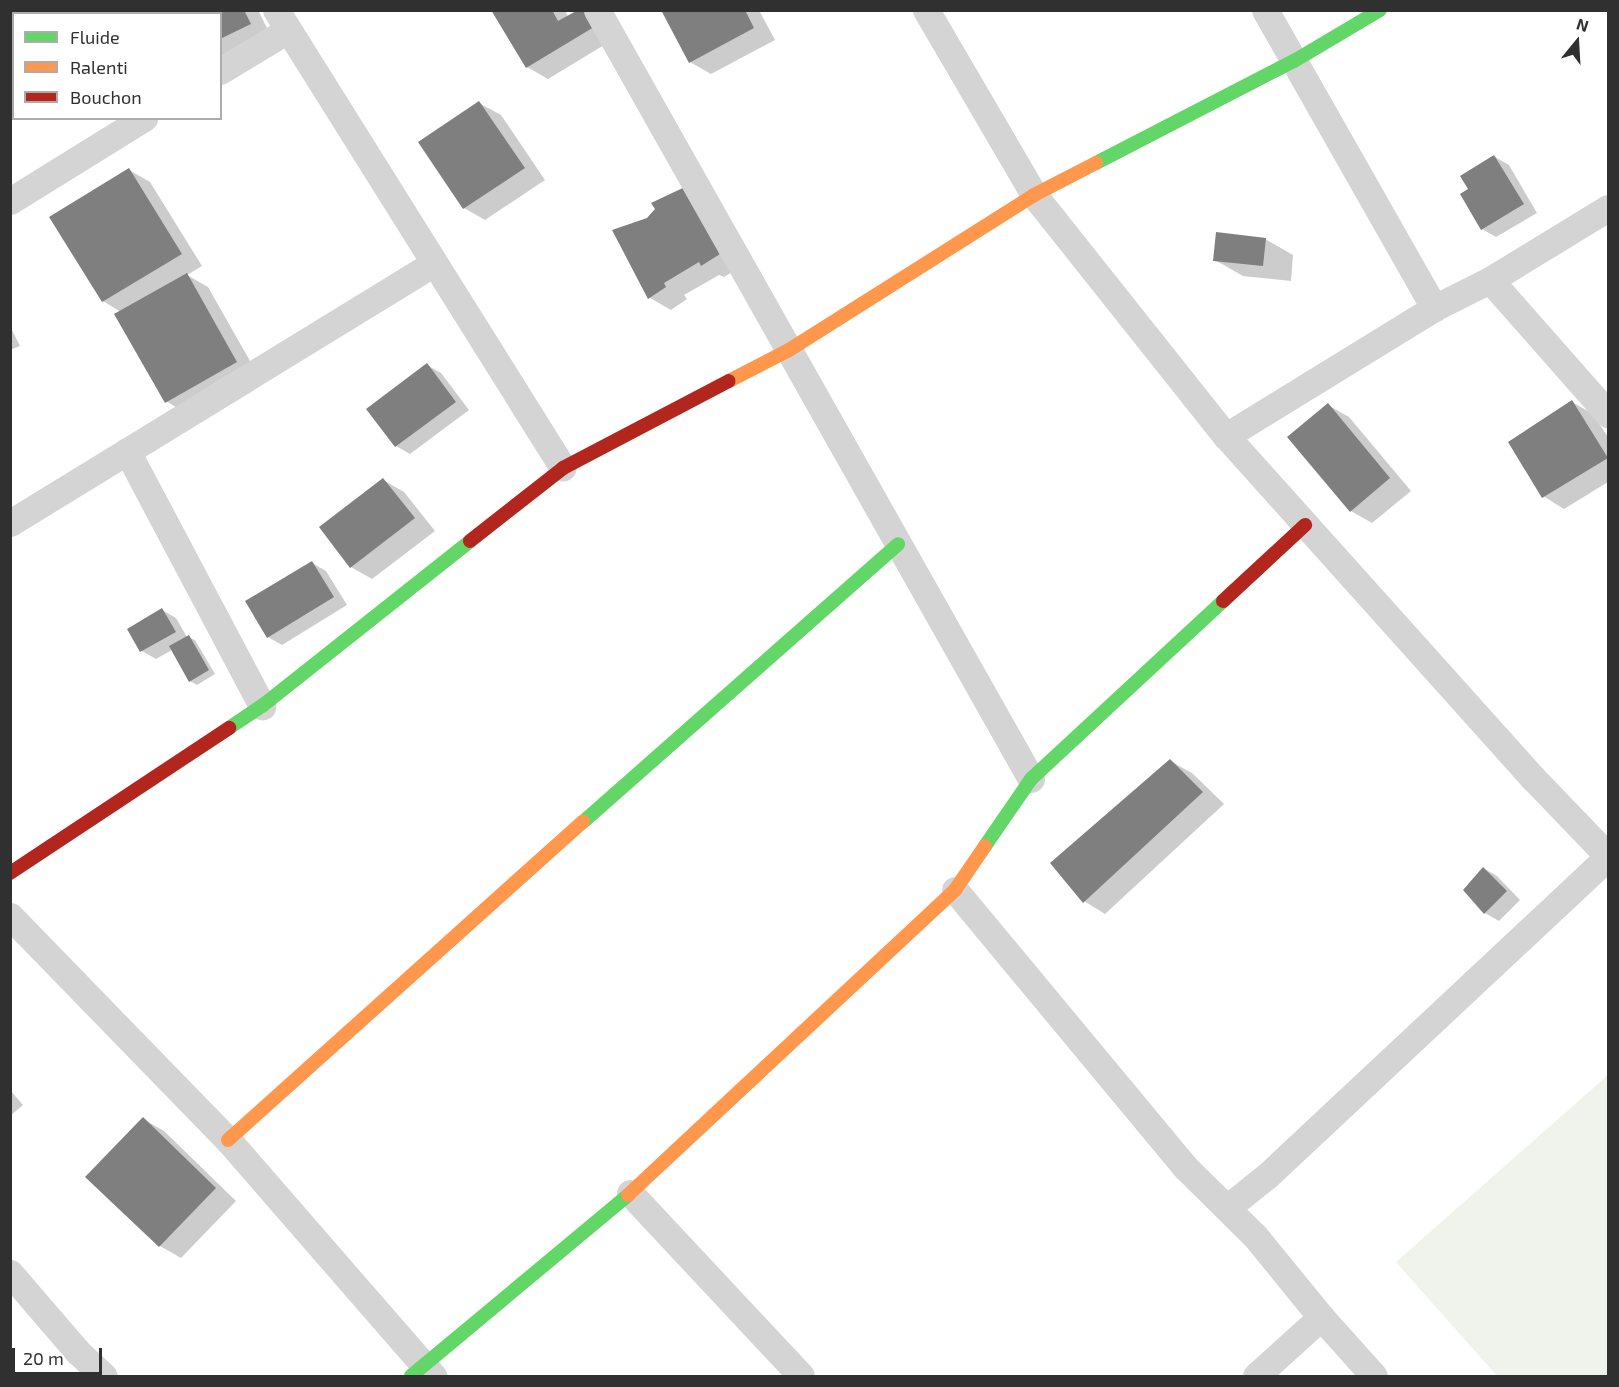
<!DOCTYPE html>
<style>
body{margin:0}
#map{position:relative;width:1619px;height:1387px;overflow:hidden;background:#fff;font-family:"Exo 2",sans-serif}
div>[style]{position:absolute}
.green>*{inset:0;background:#f0f3ec}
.shadow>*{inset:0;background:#0003}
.building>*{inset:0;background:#7f7f7f}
.street>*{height:27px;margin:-13.5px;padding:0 13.5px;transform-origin:13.5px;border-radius:13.5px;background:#d4d4d4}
.fast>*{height:14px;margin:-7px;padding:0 7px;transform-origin:7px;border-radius:7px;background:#63d668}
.slow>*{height:14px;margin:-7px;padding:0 7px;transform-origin:7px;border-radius:7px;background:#ff974d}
.jam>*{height:14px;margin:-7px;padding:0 7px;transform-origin:7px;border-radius:7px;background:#b3261e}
span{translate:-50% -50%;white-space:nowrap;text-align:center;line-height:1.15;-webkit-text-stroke:6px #fff;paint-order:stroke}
.frame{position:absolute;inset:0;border:12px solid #303030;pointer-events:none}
.legend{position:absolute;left:12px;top:12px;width:210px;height:108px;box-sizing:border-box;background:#fff;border:2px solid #acacac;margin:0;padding:8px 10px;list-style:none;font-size:18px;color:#303030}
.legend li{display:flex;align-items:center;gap:12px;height:30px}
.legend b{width:30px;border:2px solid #acacac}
.north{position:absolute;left:1547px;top:12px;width:60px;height:60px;-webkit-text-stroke:4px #fff;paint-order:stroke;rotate:18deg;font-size:16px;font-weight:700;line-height:24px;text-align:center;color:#303030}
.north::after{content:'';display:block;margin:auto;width:21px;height:27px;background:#303030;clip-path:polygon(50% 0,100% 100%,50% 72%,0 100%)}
.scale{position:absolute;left:12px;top:1348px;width:90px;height:27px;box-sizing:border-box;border:3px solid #303030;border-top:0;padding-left:8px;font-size:18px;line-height:21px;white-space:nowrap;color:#303030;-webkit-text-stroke:4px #fff;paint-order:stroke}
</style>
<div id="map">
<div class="green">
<div style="clip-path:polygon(1608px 1075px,1608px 1376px,1497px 1376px,1396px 1262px)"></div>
</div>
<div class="shadow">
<div style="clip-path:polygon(157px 10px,258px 10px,271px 36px,220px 62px,220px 14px)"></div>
<div style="clip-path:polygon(493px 10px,565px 10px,568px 17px,619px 36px,548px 79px,527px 67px)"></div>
<div style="clip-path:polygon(663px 10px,759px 10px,775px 40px,711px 74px,690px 62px)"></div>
<div style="clip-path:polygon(479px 103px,501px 115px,545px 180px,485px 220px,464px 208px)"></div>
<div style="clip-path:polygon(1495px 157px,1509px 165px,1537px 213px,1496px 237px,1482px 229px,1470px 190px)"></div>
<div style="clip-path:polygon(129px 170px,150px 182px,202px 266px,187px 275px,208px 287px,258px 375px,187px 414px,166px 401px,121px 312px,103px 301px)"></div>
<div style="clip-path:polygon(687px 187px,740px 267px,724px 277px,719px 275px,684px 295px,687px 299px,671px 310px,650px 298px,614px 231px,648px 219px)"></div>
<div style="clip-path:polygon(1265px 239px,1293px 255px,1291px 281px,1243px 276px,1215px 260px)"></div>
<div style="clip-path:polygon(10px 326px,20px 346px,10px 350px)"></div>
<div style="clip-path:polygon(427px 365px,441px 373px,469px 410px,410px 454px,396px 446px,368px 409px)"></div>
<div style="clip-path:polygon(1572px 402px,1593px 414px,1608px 437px,1608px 482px,1564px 509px,1543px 496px)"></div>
<div style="clip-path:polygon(1328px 405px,1349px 417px,1411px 491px,1372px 523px,1351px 511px)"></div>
<div style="clip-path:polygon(383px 480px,404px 492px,435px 531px,372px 579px,351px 567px,321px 528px)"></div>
<div style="clip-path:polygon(312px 563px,326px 571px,347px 605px,282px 645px,268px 637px)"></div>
<div style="clip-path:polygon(162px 610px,176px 618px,187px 637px,195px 640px,215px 674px,197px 685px,190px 681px,172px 650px,156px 659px,142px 651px,129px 629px)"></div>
<div style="clip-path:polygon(1170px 761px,1192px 773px,1224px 804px,1105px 914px,1084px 901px)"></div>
<div style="clip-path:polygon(1483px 868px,1497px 876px,1520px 900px,1499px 921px,1485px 913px)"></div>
<div style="clip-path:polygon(10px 1090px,23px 1105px,10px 1116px)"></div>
<div style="clip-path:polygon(143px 1119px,164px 1131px,236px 1201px,181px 1258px,160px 1246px)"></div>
</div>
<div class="building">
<div style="clip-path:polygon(155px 10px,244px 10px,251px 24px,220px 39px,220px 14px,157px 14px)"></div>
<div style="clip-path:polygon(491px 10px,552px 10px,558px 21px,578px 10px,590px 10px,599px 24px,526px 68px)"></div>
<div style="clip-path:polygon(661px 10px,745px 10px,754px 28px,689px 63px)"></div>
<div style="clip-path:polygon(479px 101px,525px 168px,463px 209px,418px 142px)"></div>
<div style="clip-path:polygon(1494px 155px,1524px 204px,1481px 230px,1460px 194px,1468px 189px,1460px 176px)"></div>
<div style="clip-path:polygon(129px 168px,182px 254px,102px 302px,49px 217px)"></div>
<div style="clip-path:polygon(687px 186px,720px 254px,701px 266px,699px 262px,664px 283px,666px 287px,648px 299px,612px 230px,647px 218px,655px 209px,651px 203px)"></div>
<div style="clip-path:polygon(1216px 232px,1266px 238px,1263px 266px,1213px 261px)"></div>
<div style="clip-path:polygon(187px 273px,237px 362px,165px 403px,114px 314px)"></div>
<div style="clip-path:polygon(427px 363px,456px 402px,395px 447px,366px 409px)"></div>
<div style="clip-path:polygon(1572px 400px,1608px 458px,1542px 498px,1508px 442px)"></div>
<div style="clip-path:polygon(1328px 403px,1390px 478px,1350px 512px,1287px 437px)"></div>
<div style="clip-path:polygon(383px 478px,415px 518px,350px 568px,319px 527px)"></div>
<div style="clip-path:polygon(312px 561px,334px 597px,267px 638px,245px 601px)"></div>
<div style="clip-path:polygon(162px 608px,176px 632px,140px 652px,127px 629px)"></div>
<div style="clip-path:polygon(189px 635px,209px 670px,189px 682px,169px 646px)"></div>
<div style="clip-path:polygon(1170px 759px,1203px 792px,1083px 903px,1050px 863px)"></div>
<div style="clip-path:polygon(1483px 867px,1507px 891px,1484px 914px,1463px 890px)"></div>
<div style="clip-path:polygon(143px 1117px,216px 1188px,159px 1247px,85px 1177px)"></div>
</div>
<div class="street">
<div style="left:276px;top:10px;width:540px;rotate:57.93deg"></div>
<div style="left:597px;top:10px;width:883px;rotate:60.56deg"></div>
<div style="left:926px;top:10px;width:214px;rotate:59.7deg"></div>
<div style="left:1034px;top:195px;width:308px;rotate:51.5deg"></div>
<div style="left:1226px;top:436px;width:460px;rotate:48.1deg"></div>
<div style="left:1533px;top:778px;width:108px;rotate:46.1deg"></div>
<div style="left:1265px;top:10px;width:343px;rotate:60.4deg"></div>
<div style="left:220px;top:71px;width:79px;rotate:-31.1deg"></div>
<div style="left:10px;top:201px;width:158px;rotate:-31.8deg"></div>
<div style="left:1490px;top:280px;width:179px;rotate:48.6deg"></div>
<div style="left:1226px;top:436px;width:244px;rotate:-31.6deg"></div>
<div style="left:1434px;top:308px;width:63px;rotate:-26.6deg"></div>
<div style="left:1490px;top:280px;width:138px;rotate:-31.4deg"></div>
<div style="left:127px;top:451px;width:289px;rotate:62.1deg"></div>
<div style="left:10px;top:523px;width:497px;rotate:-31.5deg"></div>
<div style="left:955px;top:890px;width:360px;rotate:50.3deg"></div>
<div style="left:1185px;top:1167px;width:98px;rotate:44.6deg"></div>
<div style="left:1255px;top:1236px;width:104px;rotate:50.8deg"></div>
<div style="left:1321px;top:1317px;width:79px;rotate:48.1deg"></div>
<div style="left:10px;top:916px;width:313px;rotate:45.8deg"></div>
<div style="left:228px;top:1140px;width:313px;rotate:49deg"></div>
<div style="left:630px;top:1193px;width:250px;rotate:46.9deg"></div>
<div style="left:1228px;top:1207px;width:51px;rotate:-38.7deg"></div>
<div style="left:1268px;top:1175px;width:466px;rotate:-43.1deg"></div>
<div style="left:10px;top:1273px;width:104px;rotate:49.3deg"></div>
<div style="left:78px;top:1352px;width:35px;rotate:43deg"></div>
<div style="left:1256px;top:1376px;width:88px;rotate:-42.2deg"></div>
</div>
<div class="fast">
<div style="left:1096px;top:163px;width:223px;rotate:-27.3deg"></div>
<div style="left:1294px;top:61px;width:100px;rotate:-30.7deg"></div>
<div style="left:229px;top:728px;width:40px;rotate:-34deg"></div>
<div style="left:262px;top:706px;width:265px;rotate:-38.4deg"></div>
<div style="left:583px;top:822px;width:420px;rotate:-41.4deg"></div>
<div style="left:985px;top:846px;width:81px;rotate:-55.5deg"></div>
<div style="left:1031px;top:779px;width:262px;rotate:-42.8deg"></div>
<div style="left:411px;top:1376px;width:283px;rotate:-39.8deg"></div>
</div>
<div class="slow">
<div style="left:729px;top:381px;width:68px;rotate:-27.3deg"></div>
<div style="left:789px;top:350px;width:290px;rotate:-32.3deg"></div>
<div style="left:1034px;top:195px;width:70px;rotate:-27.3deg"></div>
<div style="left:228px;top:1140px;width:477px;rotate:-41.9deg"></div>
<div style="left:628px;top:1195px;width:447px;rotate:-43deg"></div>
<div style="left:955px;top:890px;width:53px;rotate:-55.7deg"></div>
</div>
<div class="jam">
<div style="left:470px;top:541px;width:118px;rotate:-38.1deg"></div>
<div style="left:563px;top:468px;width:187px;rotate:-27.7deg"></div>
<div style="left:1223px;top:601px;width:112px;rotate:-42.8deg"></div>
<div style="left:10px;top:873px;width:263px;rotate:-33.5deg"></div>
</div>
<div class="frame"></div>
<ul class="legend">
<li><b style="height:8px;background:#63d668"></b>Fluide</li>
<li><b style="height:8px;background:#ff974d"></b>Ralenti</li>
<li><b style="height:8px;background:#b3261e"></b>Bouchon</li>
</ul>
<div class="north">N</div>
<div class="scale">20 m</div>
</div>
